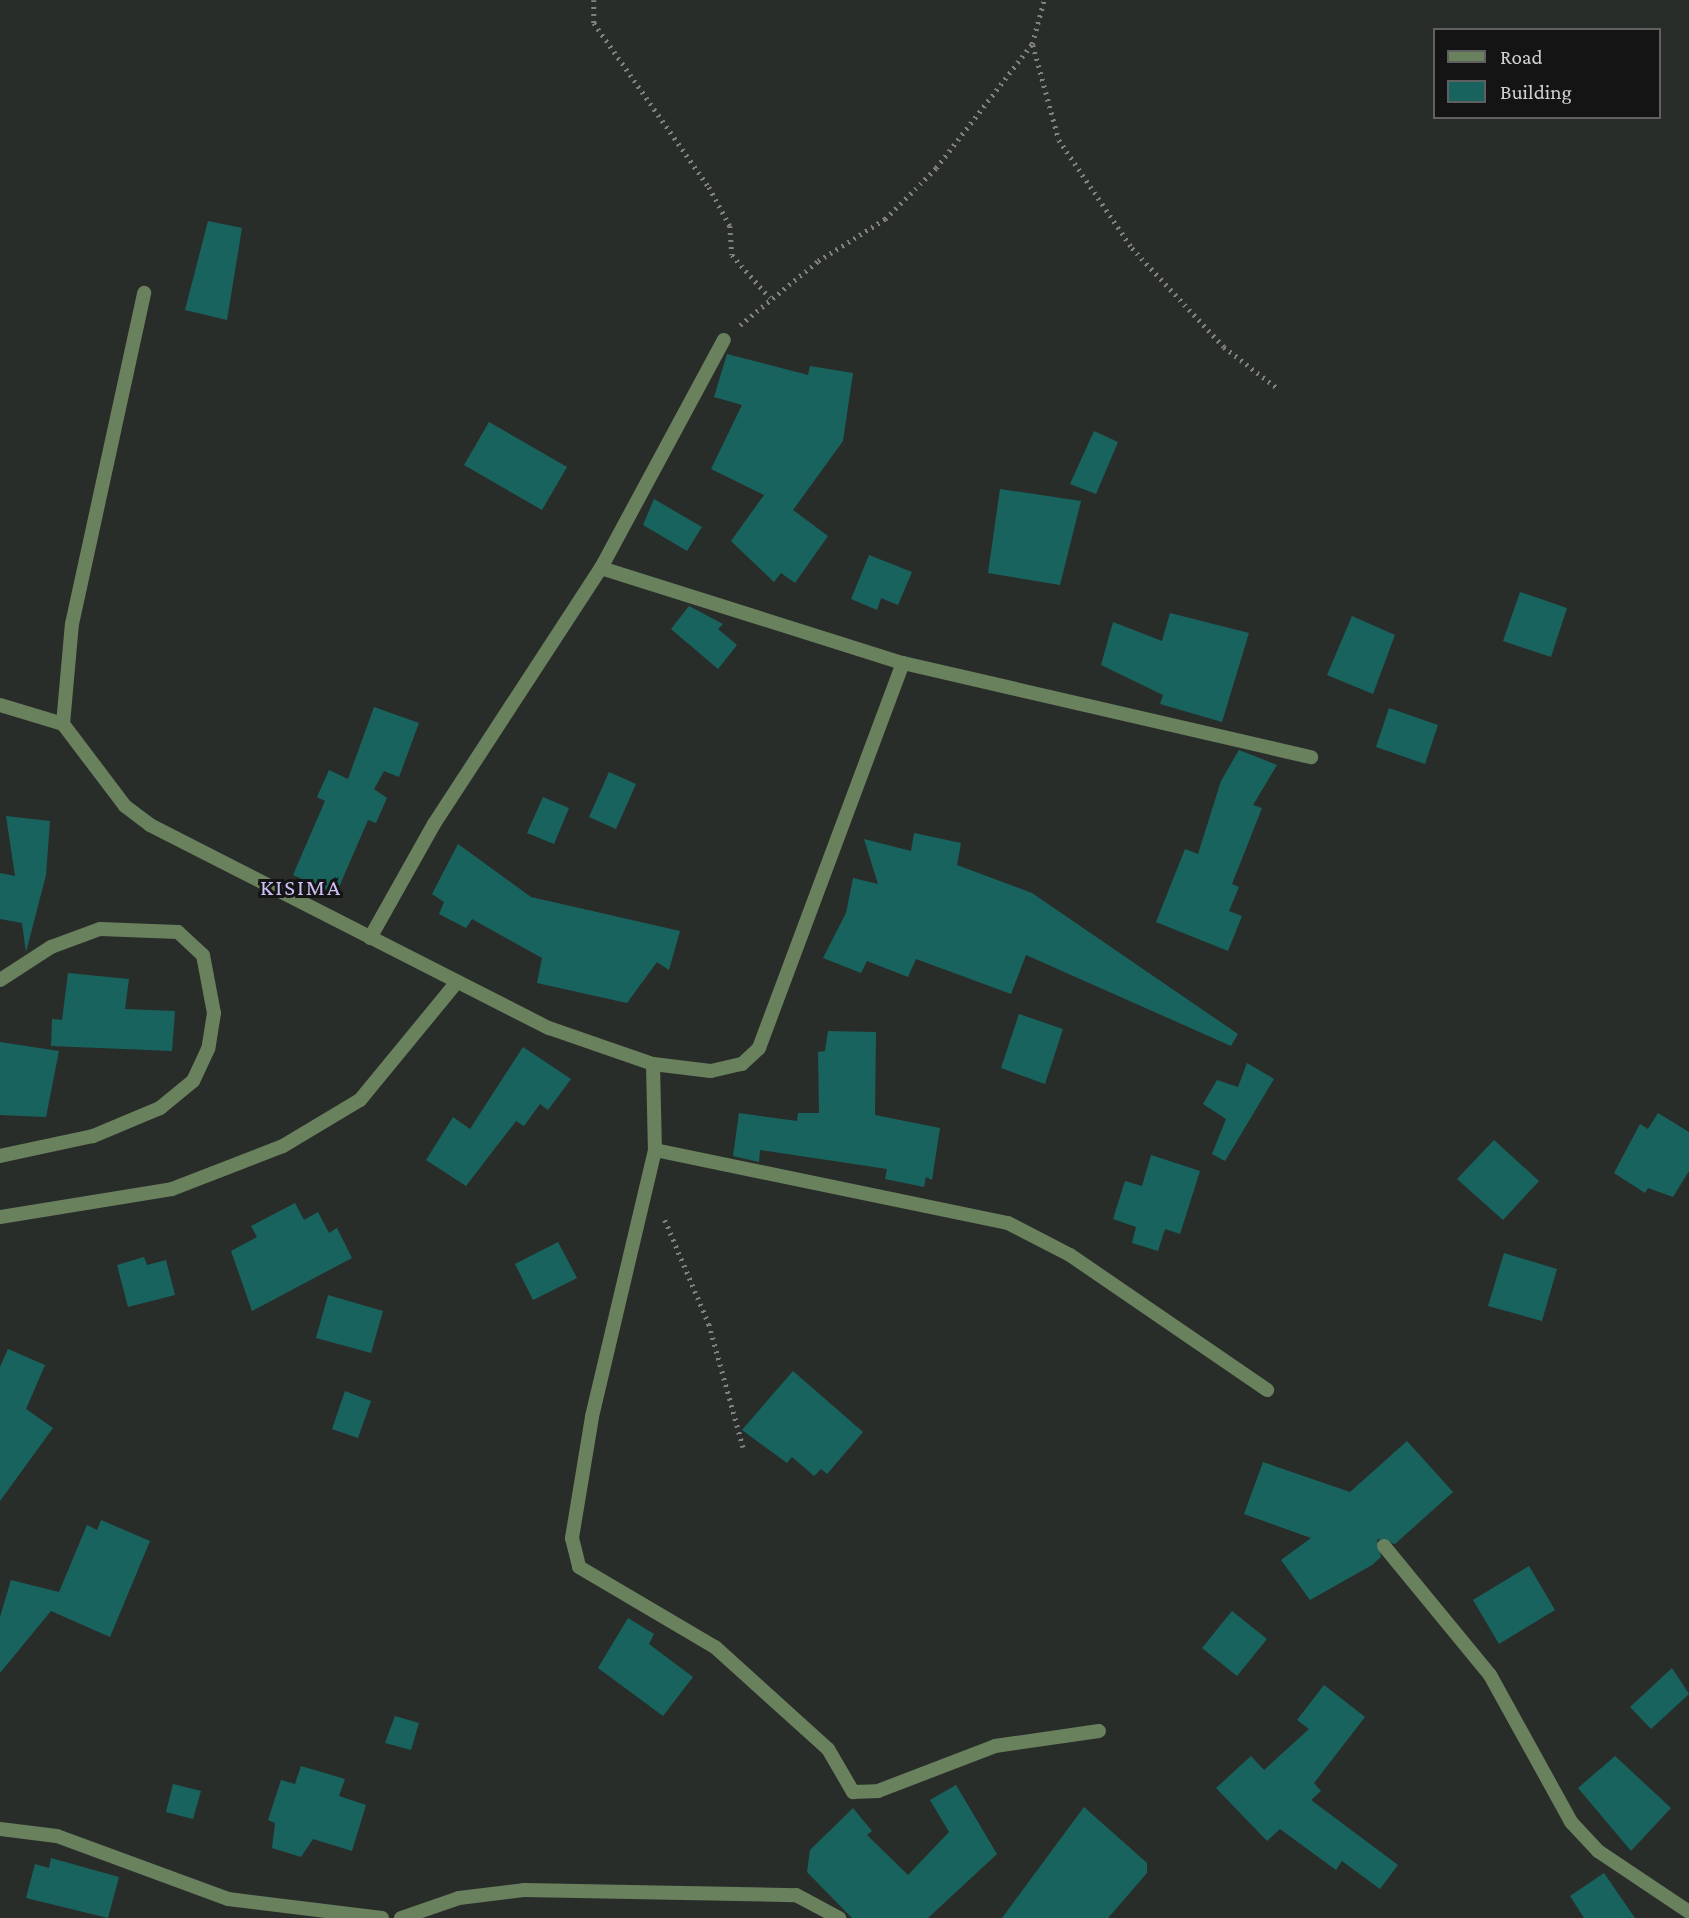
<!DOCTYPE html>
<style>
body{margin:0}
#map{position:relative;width:1689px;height:1918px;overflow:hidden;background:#292d2a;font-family:"Crimson Pro",serif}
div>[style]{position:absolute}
.building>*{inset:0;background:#19635f}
.path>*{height:4.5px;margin-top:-2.25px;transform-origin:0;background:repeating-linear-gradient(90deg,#7f8280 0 2px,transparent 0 7px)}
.street>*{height:14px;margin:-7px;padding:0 7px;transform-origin:7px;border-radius:7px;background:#6a815e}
span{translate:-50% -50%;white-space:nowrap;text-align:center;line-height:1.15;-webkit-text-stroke:6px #131413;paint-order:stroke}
.quarter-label{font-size:23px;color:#cfbff7;letter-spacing:2px}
.legend{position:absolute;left:1433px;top:28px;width:228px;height:91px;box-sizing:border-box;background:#131413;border:2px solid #5f605f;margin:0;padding:9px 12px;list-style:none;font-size:21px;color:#d0d3d1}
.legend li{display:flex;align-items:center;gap:14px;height:35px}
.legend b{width:35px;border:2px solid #5f605f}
</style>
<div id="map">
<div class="building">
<div style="clip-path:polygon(208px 221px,242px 228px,227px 320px,185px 310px)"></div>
<div style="clip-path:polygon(727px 354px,808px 375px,810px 366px,853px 373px,843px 441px,793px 510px,828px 536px,795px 583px,781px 573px,774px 582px,731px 541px,764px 495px,711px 469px,742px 405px,714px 397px)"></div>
<div style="clip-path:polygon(489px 422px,567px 467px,542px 510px,464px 465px)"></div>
<div style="clip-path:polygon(1094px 431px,1118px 442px,1096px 494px,1070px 484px)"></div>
<div style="clip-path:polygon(1000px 489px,1081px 501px,1060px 585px,988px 573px)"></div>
<div style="clip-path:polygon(654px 499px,702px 527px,687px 551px,643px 525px)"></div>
<div style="clip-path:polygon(869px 555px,912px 572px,898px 605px,881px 598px,877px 610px,851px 599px)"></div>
<div style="clip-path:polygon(1520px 592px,1567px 608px,1551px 657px,1503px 641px)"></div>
<div style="clip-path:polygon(689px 606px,723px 624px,718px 629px,737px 645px,718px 669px,671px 629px)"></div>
<div style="clip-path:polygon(1170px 613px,1249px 633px,1222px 722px,1160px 704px,1163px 695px,1101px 665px,1113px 622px,1162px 641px)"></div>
<div style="clip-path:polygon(1352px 616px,1395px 635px,1373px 694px,1327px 675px)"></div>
<div style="clip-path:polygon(374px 707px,419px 723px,399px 777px,384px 771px,374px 789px,387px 798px,376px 823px,368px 820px,336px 894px,293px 875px,325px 801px,317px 797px,329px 770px,348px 779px)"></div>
<div style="clip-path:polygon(1389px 708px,1438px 725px,1425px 764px,1376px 747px)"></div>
<div style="clip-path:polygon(1239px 750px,1277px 765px,1253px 805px,1262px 808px,1232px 884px,1239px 887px,1229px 911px,1242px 916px,1228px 951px,1156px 922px,1185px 849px,1198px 854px,1221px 781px)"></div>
<div style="clip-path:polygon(609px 772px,636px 784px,616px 829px,589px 817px)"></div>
<div style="clip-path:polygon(543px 797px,569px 808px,554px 844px,527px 833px)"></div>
<div style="clip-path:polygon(6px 816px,50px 821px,46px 875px,26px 952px,22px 923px,0 919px,0 873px,15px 876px)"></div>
<div style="clip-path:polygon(914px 833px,961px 843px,957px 865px,1032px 893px,1238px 1034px,1231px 1046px,1026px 955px,1011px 994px,916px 959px,908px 977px,867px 961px,861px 973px,823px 958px,846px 913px,853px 878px,878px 884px,864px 839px,911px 851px)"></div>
<div style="clip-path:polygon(458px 844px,531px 897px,680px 931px,669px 970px,657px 962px,627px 1003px,537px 983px,542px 958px,472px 919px,466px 928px,439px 914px,444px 902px,432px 894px)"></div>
<div style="clip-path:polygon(68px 973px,129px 979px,125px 1009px,175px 1011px,172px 1051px,51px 1046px,52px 1019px,62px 1020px)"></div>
<div style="clip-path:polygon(1019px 1014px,1063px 1029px,1045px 1084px,1001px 1068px)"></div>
<div style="clip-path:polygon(828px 1031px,876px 1032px,875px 1115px,940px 1128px,932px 1180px,926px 1177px,924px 1187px,885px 1179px,887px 1169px,760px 1150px,759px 1162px,733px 1156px,739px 1113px,797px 1121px,798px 1113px,819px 1113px,818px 1052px,825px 1051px)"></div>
<div style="clip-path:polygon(0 1042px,59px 1051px,46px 1117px,0 1115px)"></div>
<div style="clip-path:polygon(523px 1047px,571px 1079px,548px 1110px,540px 1104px,524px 1126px,516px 1121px,466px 1186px,426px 1160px,453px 1117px,470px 1129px)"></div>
<div style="clip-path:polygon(1247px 1063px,1274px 1079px,1225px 1161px,1212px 1154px,1226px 1119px,1203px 1104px,1217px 1080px,1238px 1087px)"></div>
<div style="clip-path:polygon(1658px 1113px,1689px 1132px,1689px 1171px,1673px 1197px,1648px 1188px,1645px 1193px,1614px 1173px,1640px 1124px,1648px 1129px)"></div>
<div style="clip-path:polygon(1494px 1140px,1539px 1181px,1503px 1220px,1457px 1179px)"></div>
<div style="clip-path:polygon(1151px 1155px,1200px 1171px,1180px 1234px,1165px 1229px,1158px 1251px,1132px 1243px,1136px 1227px,1113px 1219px,1125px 1181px,1142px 1186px)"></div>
<div style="clip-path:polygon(295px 1203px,304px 1220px,318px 1212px,329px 1233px,337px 1228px,352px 1258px,252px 1311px,231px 1251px,257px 1237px,251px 1226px)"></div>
<div style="clip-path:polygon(558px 1242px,577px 1278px,533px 1300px,515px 1264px)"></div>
<div style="clip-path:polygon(1504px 1253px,1557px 1269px,1542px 1321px,1488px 1306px)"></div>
<div style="clip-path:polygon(144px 1257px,147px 1265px,166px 1260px,175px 1295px,128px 1307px,117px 1265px)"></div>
<div style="clip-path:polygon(328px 1295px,383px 1311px,371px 1353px,316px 1338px)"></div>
<div style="clip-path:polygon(8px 1349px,45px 1365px,26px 1409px,53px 1428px,0 1501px,0 1367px)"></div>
<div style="clip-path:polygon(793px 1371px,863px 1432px,827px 1474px,821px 1469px,814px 1476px,792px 1457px,787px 1463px,742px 1430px)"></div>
<div style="clip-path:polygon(345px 1391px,371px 1401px,358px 1438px,332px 1429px)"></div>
<div style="clip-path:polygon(1407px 1441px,1453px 1492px,1395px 1544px,1377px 1539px,1381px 1557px,1372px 1565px,1310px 1600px,1281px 1560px,1311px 1538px,1244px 1514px,1263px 1462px,1350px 1492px)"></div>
<div style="clip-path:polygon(101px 1520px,150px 1541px,110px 1637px,51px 1611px,0 1673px,0 1617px,11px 1580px,59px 1592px,87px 1525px,97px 1530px)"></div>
<div style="clip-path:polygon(1529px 1566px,1555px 1610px,1499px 1644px,1473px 1600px)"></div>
<div style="clip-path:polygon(1232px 1611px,1267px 1639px,1237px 1676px,1202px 1648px)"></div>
<div style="clip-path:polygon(628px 1618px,654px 1634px,649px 1644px,693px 1677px,663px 1716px,598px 1668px)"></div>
<div style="clip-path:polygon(1672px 1668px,1689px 1694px,1651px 1729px,1630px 1707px)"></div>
<div style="clip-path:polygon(1324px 1685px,1365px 1717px,1314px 1783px,1321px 1791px,1311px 1800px,1398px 1865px,1380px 1889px,1342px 1861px,1336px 1870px,1280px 1829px,1267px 1841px,1216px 1788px,1251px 1756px,1264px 1770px,1309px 1729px,1297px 1720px)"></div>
<div style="clip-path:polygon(395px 1716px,419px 1723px,411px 1750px,385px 1743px)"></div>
<div style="clip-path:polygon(1615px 1756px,1671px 1808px,1631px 1851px,1578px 1788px)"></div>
<div style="clip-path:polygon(301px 1766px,345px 1779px,339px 1796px,366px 1805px,352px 1851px,313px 1839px,301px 1857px,272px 1848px,275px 1823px,268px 1820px,281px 1780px,295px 1784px)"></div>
<div style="clip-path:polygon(173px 1784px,201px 1791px,193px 1819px,166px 1812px)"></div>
<div style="clip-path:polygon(956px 1785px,997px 1854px,928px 1918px,852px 1918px,807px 1872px,810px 1850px,853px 1808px,872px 1831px,867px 1835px,908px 1875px,949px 1832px,930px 1800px)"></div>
<div style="clip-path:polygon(1084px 1807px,1147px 1863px,1147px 1873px,1108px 1918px,1002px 1918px)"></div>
<div style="clip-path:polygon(51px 1858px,119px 1877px,108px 1918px,26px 1898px,35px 1864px,49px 1868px)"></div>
<div style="clip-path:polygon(1604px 1873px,1635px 1918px,1584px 1918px,1570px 1896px)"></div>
</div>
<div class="path">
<div style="left:594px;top:0;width:23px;rotate:90deg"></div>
<div style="left:594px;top:23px;width:200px;rotate:55deg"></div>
<div style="left:709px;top:187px;width:44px;rotate:61.7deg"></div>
<div style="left:730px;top:226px;width:29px;rotate:86deg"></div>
<div style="left:732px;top:255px;width:57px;rotate:48.5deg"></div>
<div style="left:1033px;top:45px;width:98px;rotate:74.7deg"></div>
<div style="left:1059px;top:140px;width:130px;rotate:55.9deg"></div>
<div style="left:1132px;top:248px;width:135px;rotate:47.1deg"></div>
<div style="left:1224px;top:347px;width:67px;rotate:37.7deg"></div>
<div style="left:740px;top:325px;width:101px;rotate:-39.4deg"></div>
<div style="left:818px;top:261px;width:79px;rotate:-32.1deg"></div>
<div style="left:885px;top:219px;width:72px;rotate:-45deg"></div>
<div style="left:936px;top:168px;width:157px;rotate:-52.3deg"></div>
<div style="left:1032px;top:44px;width:46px;rotate:-74.7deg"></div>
<div style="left:665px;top:1220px;width:113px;rotate:67.1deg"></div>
<div style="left:709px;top:1324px;width:128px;rotate:74.5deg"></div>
</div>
<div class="street">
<div style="left:601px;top:568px;width:317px;rotate:17.5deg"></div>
<div style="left:903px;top:663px;width:419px;rotate:13deg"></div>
<div style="left:0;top:705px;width:66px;rotate:16.8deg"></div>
<div style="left:63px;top:724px;width:103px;rotate:52.9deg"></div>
<div style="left:125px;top:806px;width:31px;rotate:37deg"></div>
<div style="left:150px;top:825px;width:448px;rotate:27deg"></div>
<div style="left:549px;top:1028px;width:110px;rotate:19.1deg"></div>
<div style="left:653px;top:1064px;width:58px;rotate:6.9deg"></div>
<div style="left:711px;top:1071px;width:32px;rotate:-13deg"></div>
<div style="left:742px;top:1064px;width:23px;rotate:-43deg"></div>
<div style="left:759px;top:1048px;width:411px;rotate:-69.5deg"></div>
<div style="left:63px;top:724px;width:100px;rotate:-84.9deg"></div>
<div style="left:72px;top:624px;width:339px;rotate:-77.7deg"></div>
<div style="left:370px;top:938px;width:131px;rotate:-60.7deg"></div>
<div style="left:434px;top:824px;width:306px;rotate:-56.9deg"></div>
<div style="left:601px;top:568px;width:259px;rotate:-61.7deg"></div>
<div style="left:0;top:980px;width:61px;rotate:-32.9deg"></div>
<div style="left:51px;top:947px;width:52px;rotate:-20.2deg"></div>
<div style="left:100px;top:929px;width:78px;rotate:2.2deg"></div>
<div style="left:178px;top:932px;width:34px;rotate:43deg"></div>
<div style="left:203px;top:955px;width:59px;rotate:79.3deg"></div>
<div style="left:214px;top:1013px;width:36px;rotate:99deg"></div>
<div style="left:208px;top:1049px;width:35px;rotate:115deg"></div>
<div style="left:193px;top:1081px;width:43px;rotate:140.7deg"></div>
<div style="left:160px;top:1108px;width:73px;rotate:157.3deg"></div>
<div style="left:93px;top:1136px;width:95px;rotate:167.9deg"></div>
<div style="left:653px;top:1064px;width:86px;rotate:88.7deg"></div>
<div style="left:655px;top:1150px;width:274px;rotate:103.3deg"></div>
<div style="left:592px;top:1417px;width:123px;rotate:99.4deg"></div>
<div style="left:572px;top:1538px;width:30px;rotate:76deg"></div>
<div style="left:579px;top:1567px;width:158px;rotate:30.5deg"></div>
<div style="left:715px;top:1647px;width:152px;rotate:42.1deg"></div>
<div style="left:828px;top:1749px;width:50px;rotate:59.8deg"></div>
<div style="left:853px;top:1792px;width:25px;rotate:-2deg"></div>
<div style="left:878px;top:1791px;width:125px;rotate:-21deg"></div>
<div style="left:995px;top:1746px;width:105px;rotate:-8.2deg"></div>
<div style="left:655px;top:1150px;width:360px;rotate:11.7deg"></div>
<div style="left:1008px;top:1223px;width:70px;rotate:27.3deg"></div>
<div style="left:1070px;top:1255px;width:239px;rotate:34.4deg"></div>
<div style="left:0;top:1217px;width:174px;rotate:-9.2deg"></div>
<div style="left:172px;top:1189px;width:119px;rotate:-21.2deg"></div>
<div style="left:283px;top:1146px;width:90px;rotate:-30.9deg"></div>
<div style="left:360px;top:1100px;width:153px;rotate:-50.6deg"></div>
<div style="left:1384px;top:1546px;width:167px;rotate:50.6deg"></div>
<div style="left:1490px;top:1675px;width:168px;rotate:61.1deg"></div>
<div style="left:1571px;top:1822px;width:40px;rotate:47deg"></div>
<div style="left:1598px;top:1851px;width:110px;rotate:33.8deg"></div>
<div style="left:0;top:1829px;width:57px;rotate:7deg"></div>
<div style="left:57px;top:1836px;width:182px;rotate:20.2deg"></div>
<div style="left:228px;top:1899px;width:155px;rotate:7deg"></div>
<div style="left:401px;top:1918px;width:61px;rotate:-19deg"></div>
<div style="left:459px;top:1898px;width:65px;rotate:-7deg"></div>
<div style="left:524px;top:1890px;width:272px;rotate:1.1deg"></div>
<div style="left:796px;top:1895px;width:49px;rotate:28.1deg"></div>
</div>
<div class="quarter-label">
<span style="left:301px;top:887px">KISIMA</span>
</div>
<ul class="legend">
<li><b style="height:9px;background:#6a815e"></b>Road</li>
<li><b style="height:19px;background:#19635f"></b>Building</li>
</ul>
</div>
